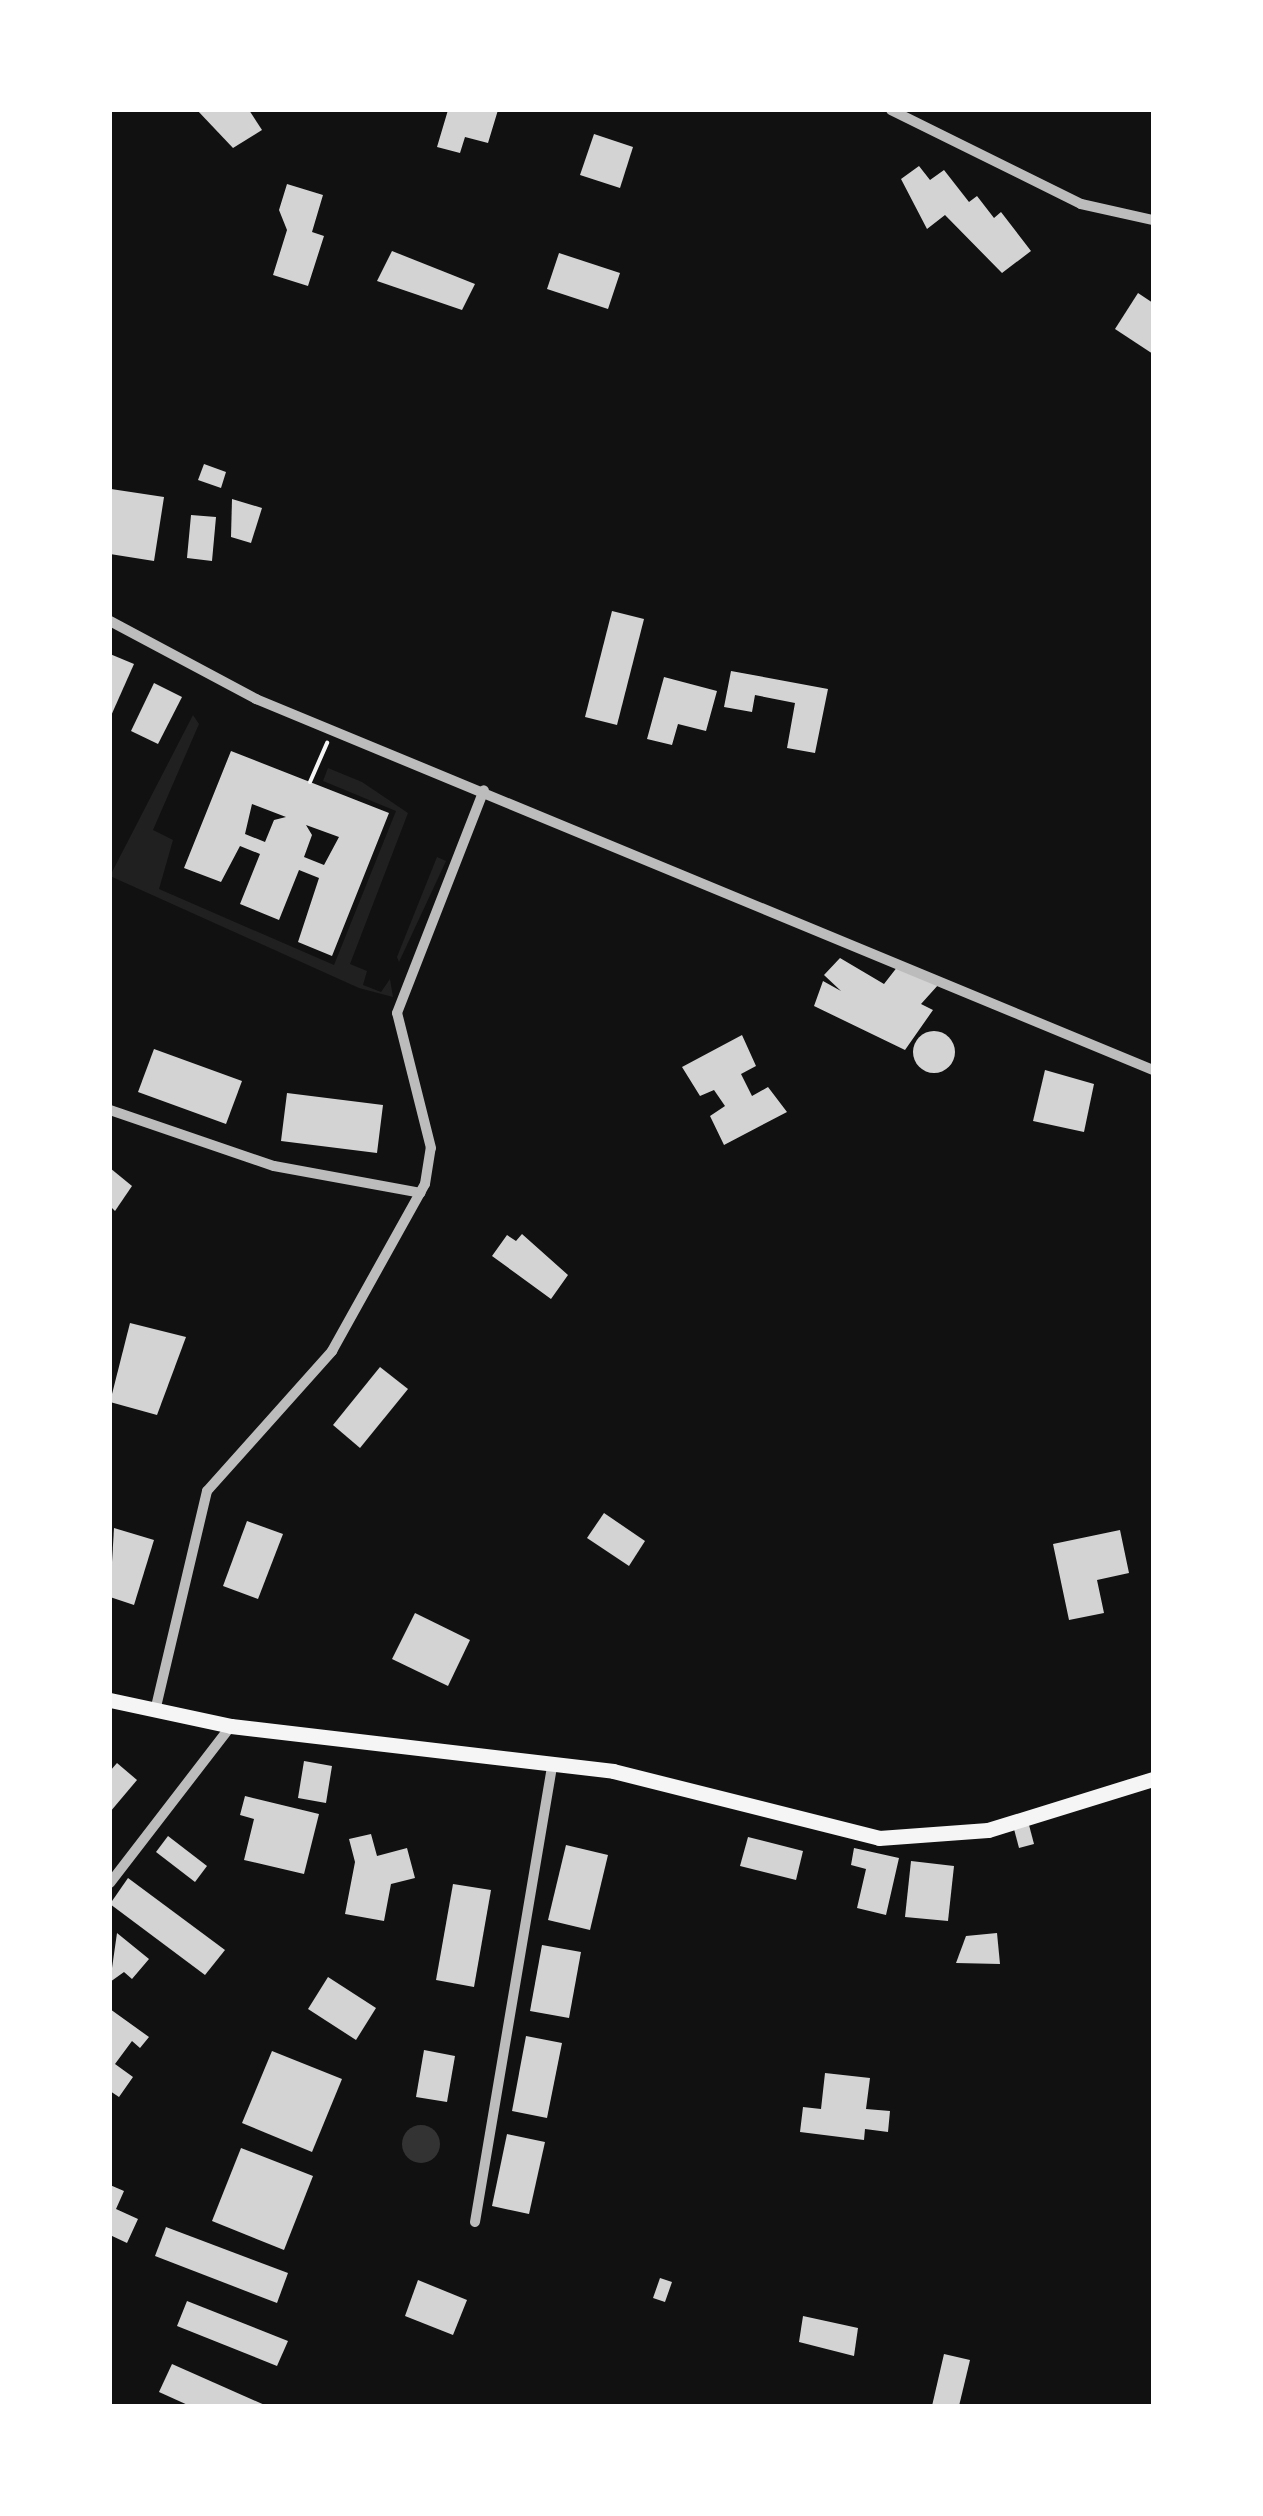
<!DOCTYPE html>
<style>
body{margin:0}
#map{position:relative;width:1263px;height:2516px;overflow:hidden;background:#111;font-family:"PT Sans Narrow",sans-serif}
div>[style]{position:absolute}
.green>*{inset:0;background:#202020}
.water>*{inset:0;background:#333}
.round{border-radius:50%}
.building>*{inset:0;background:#d3d3d3}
.path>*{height:4px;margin:-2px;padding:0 2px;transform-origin:2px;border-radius:2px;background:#f5f5f5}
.minor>*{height:10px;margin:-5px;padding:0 5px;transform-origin:5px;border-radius:5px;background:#bcbcbc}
.secondary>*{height:15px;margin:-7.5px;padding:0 7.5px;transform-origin:7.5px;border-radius:7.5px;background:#f5f5f5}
span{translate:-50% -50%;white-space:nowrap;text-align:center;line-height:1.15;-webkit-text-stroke:8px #fff;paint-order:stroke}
.frame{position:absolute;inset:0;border:112px solid #fff;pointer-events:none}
</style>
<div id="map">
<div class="green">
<div style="clip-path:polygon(193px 715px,199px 724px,153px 830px,173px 840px,159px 889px,334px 965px,396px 811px,323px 781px,328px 768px,362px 782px,408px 813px,350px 964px,367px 971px,363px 985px,381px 992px,390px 979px,393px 997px,359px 988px,110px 876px)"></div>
<div style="clip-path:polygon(437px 857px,446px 861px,399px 962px,397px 957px)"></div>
</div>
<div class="water">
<div class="round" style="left:402px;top:2125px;width:38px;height:38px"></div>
</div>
<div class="building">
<div style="clip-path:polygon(197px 110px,249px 110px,262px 130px,233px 148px)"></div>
<div style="clip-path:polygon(448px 110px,498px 110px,488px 143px,465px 137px,460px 153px,437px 147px)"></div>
<div style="clip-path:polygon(594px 134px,633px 147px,620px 188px,580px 175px)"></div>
<div style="clip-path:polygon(919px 166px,930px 180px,944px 170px,969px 202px,977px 196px,994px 218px,1001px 212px,1031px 251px,1002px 273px,945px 215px,927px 229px,901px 179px)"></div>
<div style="clip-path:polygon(287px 184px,323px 195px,312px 232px,324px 236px,308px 286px,273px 275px,287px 230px,279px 210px)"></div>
<div style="clip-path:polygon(392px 251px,475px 284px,462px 310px,377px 281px)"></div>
<div style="clip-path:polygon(559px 253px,620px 273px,608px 309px,547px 289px)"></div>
<div style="clip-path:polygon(1138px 293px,1153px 303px,1153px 354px,1115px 329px)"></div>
<div style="clip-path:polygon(204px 464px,226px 472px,221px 488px,198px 480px)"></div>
<div style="clip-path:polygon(111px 489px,164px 497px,154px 561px,110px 554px)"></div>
<div style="clip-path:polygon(232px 499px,262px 508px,251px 543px,231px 537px)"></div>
<div style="clip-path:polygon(191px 515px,216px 517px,212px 561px,187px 558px)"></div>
<div style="clip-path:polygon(612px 611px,644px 619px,617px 725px,585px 717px)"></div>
<div style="clip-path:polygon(110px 654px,134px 664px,110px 718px)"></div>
<div style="clip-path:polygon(731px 671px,828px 689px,815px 753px,787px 748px,795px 703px,755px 695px,752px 712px,724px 707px)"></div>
<div style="clip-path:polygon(664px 677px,717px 691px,706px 731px,678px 724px,672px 745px,647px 739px)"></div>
<div style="clip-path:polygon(154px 683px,182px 697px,158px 744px,131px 731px)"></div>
<div style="clip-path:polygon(evenodd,231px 751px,389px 813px,332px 956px,298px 942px,319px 878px,299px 870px,279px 920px,240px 904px,260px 854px,240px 846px,221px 882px,184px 868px,231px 751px,252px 804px,286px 817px,274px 820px,265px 842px,245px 834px,252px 804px,231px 751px,306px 825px,339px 837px,324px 865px,304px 857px,312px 835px,306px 825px)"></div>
<div style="clip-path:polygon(840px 958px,884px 984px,898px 966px,939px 984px,921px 1004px,933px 1010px,905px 1050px,814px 1006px,823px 981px,841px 991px,824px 975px)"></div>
<div class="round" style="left:913px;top:1031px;width:42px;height:42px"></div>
<div style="clip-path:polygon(742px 1035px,756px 1066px,741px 1074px,752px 1096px,768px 1087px,787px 1112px,724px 1145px,710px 1116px,725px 1106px,714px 1090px,700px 1096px,682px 1067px)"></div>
<div style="clip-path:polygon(154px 1049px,242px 1081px,226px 1124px,138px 1092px)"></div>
<div style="clip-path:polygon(1045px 1070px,1094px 1084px,1084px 1132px,1033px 1121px)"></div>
<div style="clip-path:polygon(287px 1093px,383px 1105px,377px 1153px,281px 1141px)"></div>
<div style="clip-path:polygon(110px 1168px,132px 1186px,115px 1211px,110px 1206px)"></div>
<div style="clip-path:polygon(522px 1234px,568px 1275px,551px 1299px,492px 1256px,507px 1235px,516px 1241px)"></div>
<div style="clip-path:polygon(130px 1323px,186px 1337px,157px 1415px,110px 1402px)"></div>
<div style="clip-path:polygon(380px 1367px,408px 1389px,360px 1448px,333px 1425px)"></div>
<div style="clip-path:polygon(604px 1513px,645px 1541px,629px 1566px,587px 1538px)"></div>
<div style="clip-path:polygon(247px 1521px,283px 1534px,258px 1599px,223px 1586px)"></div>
<div style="clip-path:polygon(114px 1528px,154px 1540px,134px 1605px,110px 1597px)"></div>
<div style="clip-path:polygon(1120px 1530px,1129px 1573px,1097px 1580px,1104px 1613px,1069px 1620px,1053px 1544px)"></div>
<div style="clip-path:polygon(415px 1613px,470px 1640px,448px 1686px,392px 1659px)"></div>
<div style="clip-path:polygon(304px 1761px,332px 1766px,326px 1803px,298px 1798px)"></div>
<div style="clip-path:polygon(117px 1763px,137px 1780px,110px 1812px,110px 1771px)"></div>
<div style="clip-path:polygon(245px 1796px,319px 1814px,304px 1874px,244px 1860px,254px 1819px,240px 1815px)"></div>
<div style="clip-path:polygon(1029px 1825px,1034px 1844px,1019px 1848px,1014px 1829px)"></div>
<div style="clip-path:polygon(371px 1834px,377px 1856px,407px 1848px,415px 1878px,391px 1884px,384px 1921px,345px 1914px,355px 1862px,349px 1839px)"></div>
<div style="clip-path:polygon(168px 1836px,207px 1866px,195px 1882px,156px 1852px)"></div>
<div style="clip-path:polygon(748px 1837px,803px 1851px,796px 1880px,740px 1866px)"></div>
<div style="clip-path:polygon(566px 1845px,608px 1855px,590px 1930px,548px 1920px)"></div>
<div style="clip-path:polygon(854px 1848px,899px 1858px,886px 1915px,857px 1908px,866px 1869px,851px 1865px)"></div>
<div style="clip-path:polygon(911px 1861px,954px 1866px,948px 1921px,905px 1917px)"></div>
<div style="clip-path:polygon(128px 1878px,225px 1950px,205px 1975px,110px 1904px)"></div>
<div style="clip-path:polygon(453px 1884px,491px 1890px,474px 1987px,436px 1980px)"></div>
<div style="clip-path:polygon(117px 1933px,149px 1959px,132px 1979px,124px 1972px,110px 1982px)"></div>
<div style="clip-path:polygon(997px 1933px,1000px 1964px,956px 1963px,966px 1936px)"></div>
<div style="clip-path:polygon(542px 1945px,581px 1952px,569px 2018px,530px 2011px)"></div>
<div style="clip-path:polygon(328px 1977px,376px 2008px,356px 2040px,308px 2009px)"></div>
<div style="clip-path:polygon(110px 2009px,149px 2037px,140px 2048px,132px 2041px,115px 2064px,133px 2077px,119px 2097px,110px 2091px)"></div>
<div style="clip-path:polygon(526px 2036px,562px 2043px,547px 2118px,512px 2111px)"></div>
<div style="clip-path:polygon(424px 2050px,455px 2056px,447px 2102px,416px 2097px)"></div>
<div style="clip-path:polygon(272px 2051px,342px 2079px,312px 2152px,242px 2123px)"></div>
<div style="clip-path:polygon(825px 2073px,870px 2078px,866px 2109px,890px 2111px,888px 2132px,865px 2129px,864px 2140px,800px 2132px,803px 2107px,821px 2109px)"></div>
<div style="clip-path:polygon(507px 2134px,545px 2142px,529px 2214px,492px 2206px)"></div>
<div style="clip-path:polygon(241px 2148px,313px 2176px,284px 2250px,212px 2221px)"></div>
<div style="clip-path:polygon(110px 2185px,124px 2191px,116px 2209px,138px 2219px,127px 2243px,110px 2235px)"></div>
<div style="clip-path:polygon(166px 2227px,288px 2273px,277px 2303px,155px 2256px)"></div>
<div style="clip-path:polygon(660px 2278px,672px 2282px,665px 2302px,653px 2298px)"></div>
<div style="clip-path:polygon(418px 2280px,467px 2300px,453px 2335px,405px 2316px)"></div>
<div style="clip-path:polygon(187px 2301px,288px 2341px,277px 2366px,177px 2326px)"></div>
<div style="clip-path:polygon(803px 2316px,858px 2328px,854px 2356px,799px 2342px)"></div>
<div style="clip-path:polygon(944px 2354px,970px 2360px,959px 2406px,932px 2406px)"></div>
<div style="clip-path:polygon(172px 2364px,267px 2406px,190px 2406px,159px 2392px)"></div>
</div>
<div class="path">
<div style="left:310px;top:782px;width:43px;rotate:-66.4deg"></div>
</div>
<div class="minor">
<div style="left:891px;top:110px;width:212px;rotate:26.3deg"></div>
<div style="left:1081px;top:204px;width:74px;rotate:12.5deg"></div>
<div style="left:110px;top:621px;width:166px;rotate:28.1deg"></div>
<div style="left:256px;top:699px;width:971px;rotate:22.47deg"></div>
<div style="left:110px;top:1110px;width:173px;rotate:18.9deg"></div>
<div style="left:274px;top:1166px;width:149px;rotate:10.4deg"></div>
<div style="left:155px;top:1711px;width:226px;rotate:-76.7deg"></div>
<div style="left:207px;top:1491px;width:188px;rotate:-48.2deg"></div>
<div style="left:332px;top:1351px;width:191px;rotate:-60.9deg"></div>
<div style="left:425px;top:1184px;width:36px;rotate:-81deg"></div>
<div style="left:431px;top:1148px;width:139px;rotate:-104.1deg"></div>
<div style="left:397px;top:1013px;width:239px;rotate:-68.7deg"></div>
<div style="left:110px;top:1883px;width:198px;rotate:-52.4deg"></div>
<div style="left:475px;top:2222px;width:466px;rotate:-80.4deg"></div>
</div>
<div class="secondary">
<div style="left:110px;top:1700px;width:124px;rotate:12.1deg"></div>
<div style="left:231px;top:1726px;width:385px;rotate:6.7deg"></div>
<div style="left:613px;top:1771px;width:274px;rotate:14.1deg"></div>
<div style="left:879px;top:1838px;width:109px;rotate:-4.2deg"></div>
<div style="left:988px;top:1830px;width:173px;rotate:-17.2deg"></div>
</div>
<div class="frame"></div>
</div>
